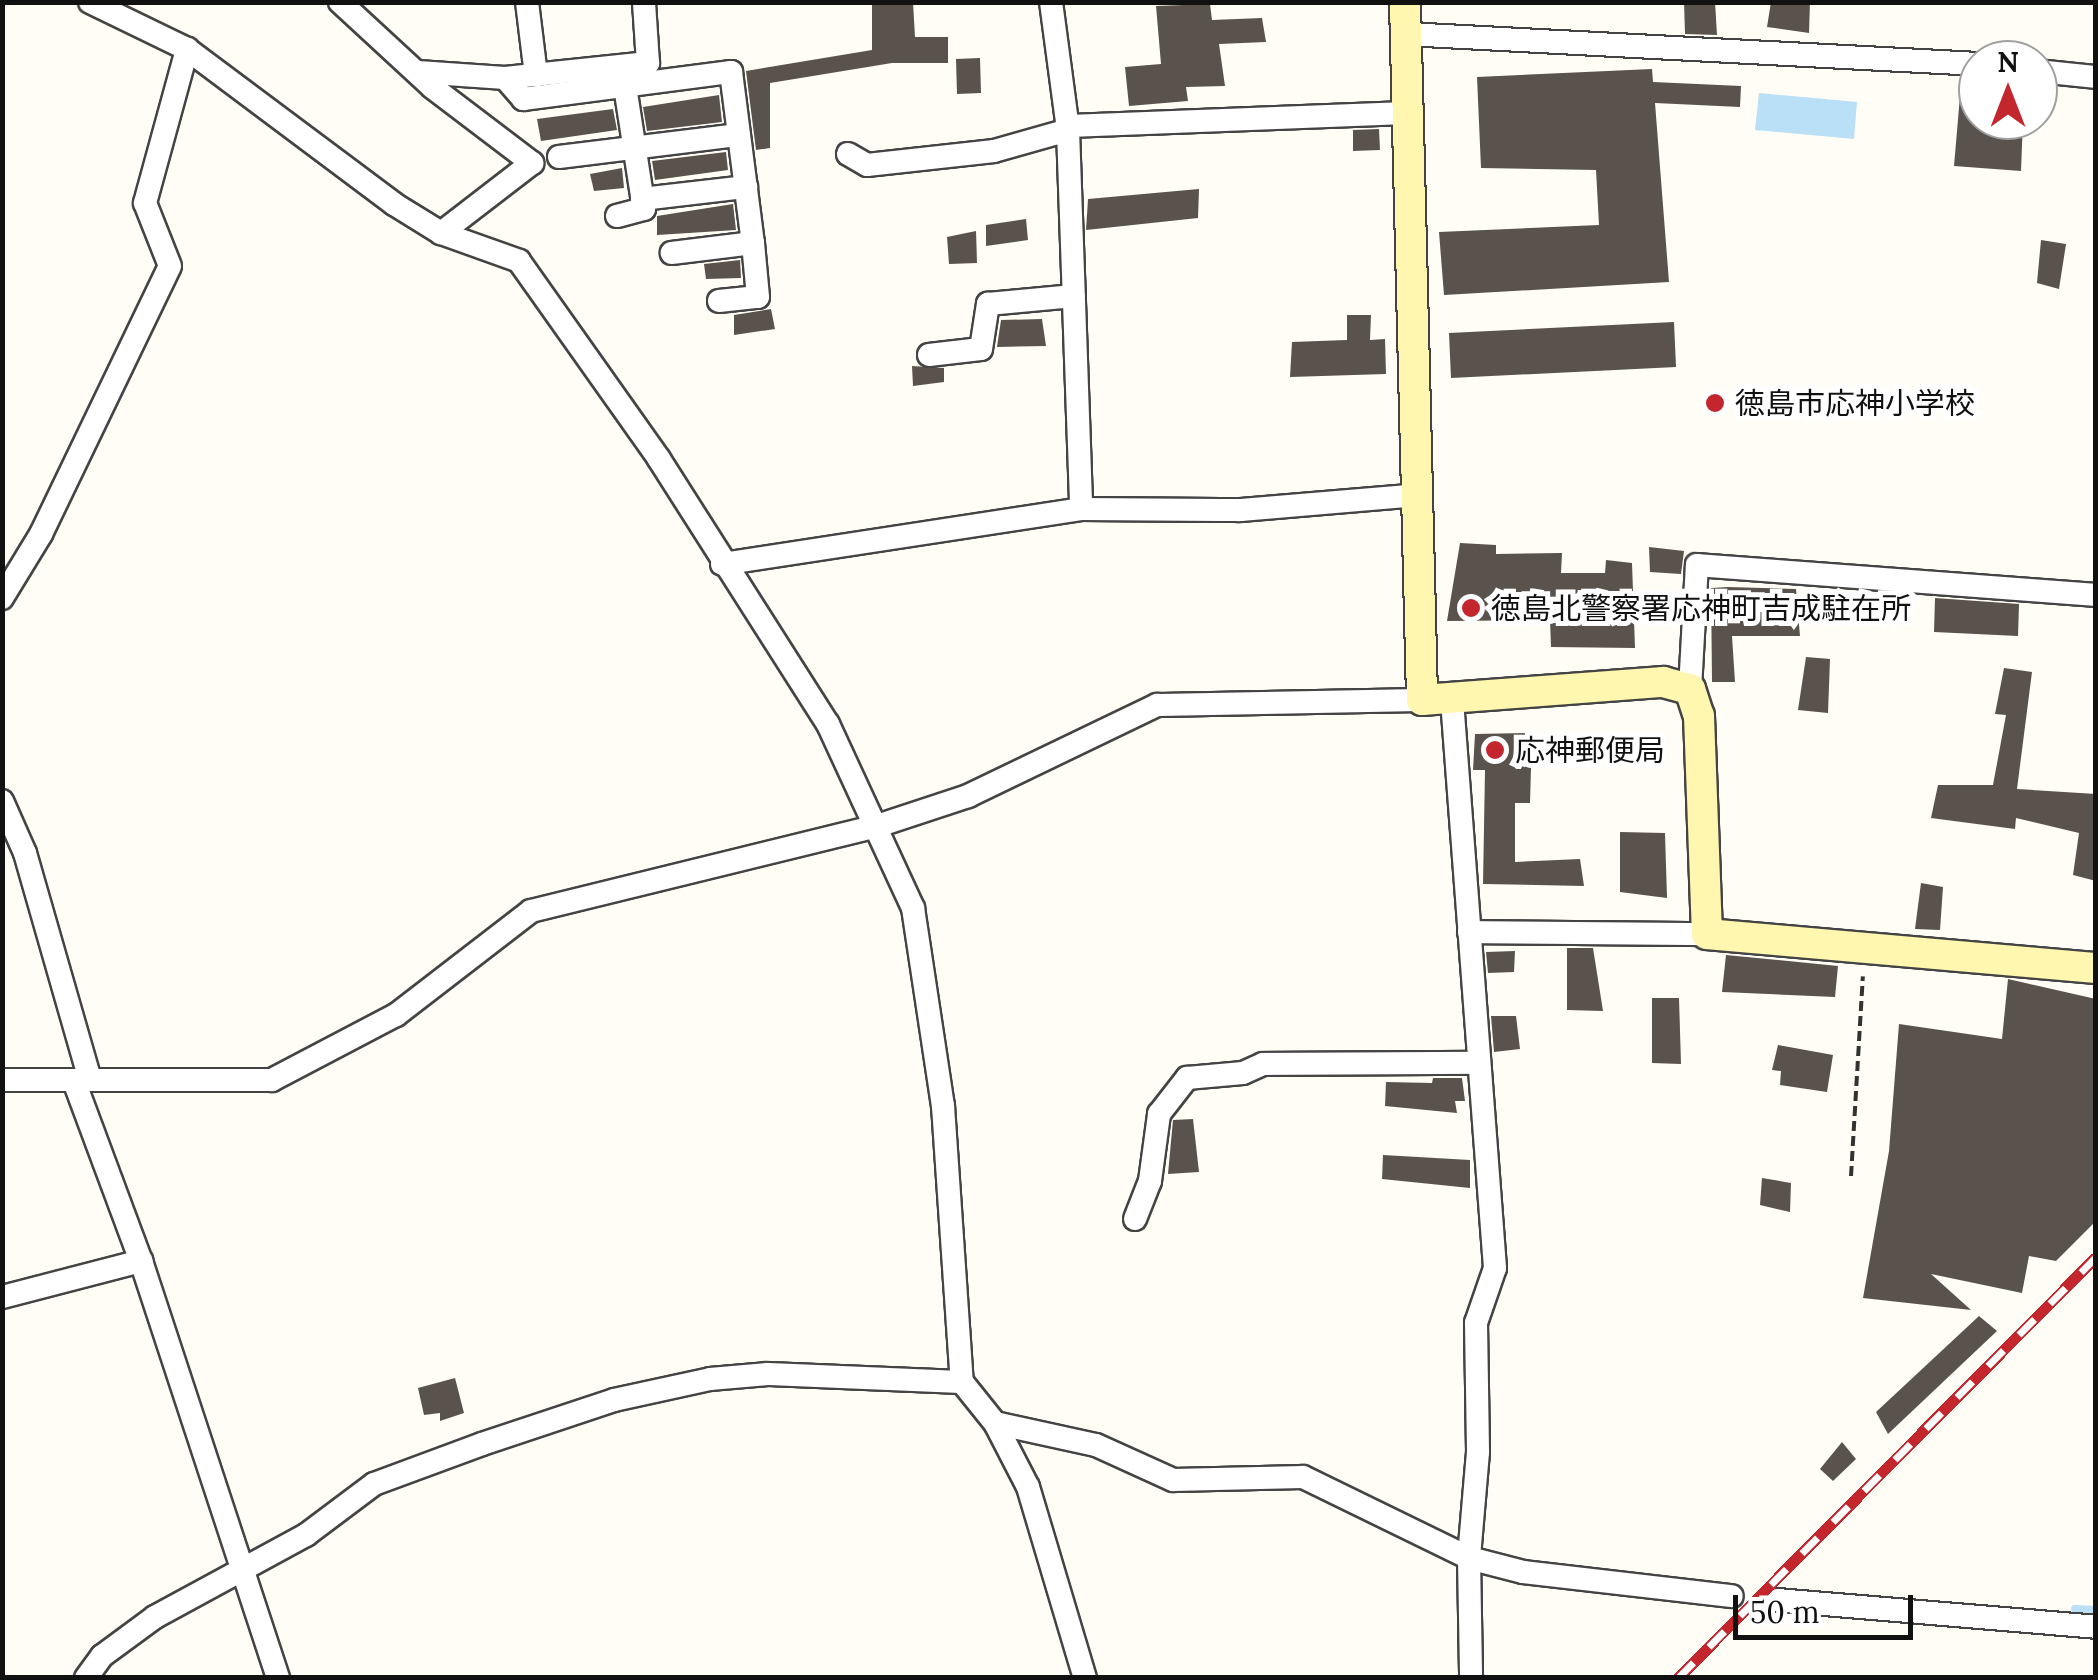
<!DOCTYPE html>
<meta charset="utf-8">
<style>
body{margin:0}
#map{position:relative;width:2098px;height:1680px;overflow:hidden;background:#fffdf5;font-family:Lora,"Noto Sans JP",serif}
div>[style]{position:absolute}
.water>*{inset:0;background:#b9e0f7}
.stream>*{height:8px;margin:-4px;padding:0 4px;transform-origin:4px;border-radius:4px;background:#b9e0f7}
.building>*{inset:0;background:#5a524d}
.path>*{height:4px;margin-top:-2px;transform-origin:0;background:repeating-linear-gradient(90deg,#333 0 10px,transparent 0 15px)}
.roads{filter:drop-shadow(2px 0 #444) drop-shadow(-2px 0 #444) drop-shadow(0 2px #444) drop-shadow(0 -2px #444)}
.street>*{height:22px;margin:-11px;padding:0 11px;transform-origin:11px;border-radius:11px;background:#fff}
.secondary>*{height:30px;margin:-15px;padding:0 15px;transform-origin:15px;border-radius:15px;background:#fff6b0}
.rail>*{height:11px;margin-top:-5.5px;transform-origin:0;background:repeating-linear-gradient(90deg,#fff 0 22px,#c4262e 0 44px);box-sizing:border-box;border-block:2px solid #c4262e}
.dots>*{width:28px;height:28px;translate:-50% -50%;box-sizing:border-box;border:5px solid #fff;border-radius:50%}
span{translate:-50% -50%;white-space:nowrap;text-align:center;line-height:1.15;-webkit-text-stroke:10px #fff;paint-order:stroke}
.poi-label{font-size:30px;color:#111}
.left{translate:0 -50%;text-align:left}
.frame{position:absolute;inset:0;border:5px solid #111;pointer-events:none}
.north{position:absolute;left:1958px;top:40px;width:100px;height:100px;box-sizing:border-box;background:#fff;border:2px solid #a0a0a0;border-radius:50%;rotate:0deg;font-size:28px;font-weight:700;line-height:40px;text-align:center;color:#111}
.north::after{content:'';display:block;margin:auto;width:35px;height:45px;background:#c4262e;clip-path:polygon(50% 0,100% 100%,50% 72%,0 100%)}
.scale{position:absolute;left:1733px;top:1595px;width:180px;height:45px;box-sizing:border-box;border:5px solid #111;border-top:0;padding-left:12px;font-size:30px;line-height:35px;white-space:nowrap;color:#111;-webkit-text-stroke:8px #fff;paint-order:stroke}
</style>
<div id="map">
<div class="water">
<div style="clip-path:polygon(1759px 93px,1857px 102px,1854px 139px,1755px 130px)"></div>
</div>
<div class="stream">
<div style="left:2075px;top:1609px;width:21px;rotate:3deg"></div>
</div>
<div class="building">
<div style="clip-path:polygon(872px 2px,913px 2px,915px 37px,948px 37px,948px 63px,892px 63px,770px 83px,770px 148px,756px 150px,746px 71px,872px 50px)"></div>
<div style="clip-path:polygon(1684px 2px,1715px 2px,1717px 35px,1685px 34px)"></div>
<div style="clip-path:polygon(1771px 2px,1810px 2px,1809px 33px,1767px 27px)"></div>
<div style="clip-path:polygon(1210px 4px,1212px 20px,1262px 18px,1266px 42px,1219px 44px,1225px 86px,1186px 87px,1188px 101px,1129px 106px,1125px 67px,1161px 64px,1156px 6px)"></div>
<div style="clip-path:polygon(980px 58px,981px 93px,957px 94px,956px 59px)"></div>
<div style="clip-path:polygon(1652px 69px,1653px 82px,1741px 86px,1740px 107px,1655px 103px,1669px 282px,1444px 295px,1439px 232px,1599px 225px,1596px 170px,1481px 168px,1477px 77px)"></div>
<div style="clip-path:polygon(719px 95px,722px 122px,647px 131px,643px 107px)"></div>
<div style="clip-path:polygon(1960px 96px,1978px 97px,1978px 120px,2023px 120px,2021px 171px,1954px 166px)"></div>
<div style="clip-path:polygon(613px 109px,617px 130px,541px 141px,537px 119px)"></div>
<div style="clip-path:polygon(1379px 129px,1380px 150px,1353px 151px,1353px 130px)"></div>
<div style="clip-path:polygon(726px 152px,728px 170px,655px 180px,652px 161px)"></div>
<div style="clip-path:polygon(622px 168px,624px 188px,594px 191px,590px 174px)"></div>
<div style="clip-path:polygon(1199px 189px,1198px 218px,1086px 230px,1088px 199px)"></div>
<div style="clip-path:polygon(733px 204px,736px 230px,657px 235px,657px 216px)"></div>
<div style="clip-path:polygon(1026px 219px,1028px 240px,986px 246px,986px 225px)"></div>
<div style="clip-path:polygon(976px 231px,977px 263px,949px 264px,947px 237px)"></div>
<div style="clip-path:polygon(2041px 240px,2066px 244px,2059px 289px,2037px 283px)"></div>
<div style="clip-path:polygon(740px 260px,741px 278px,706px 279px,704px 264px)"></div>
<div style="clip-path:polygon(771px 309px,775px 329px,734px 335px,734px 315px)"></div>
<div style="clip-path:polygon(1347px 315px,1371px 315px,1370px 340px,1385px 339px,1386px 374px,1290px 377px,1292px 342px,1347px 340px)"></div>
<div style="clip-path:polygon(1042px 319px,1046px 346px,997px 347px,1001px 320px)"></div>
<div style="clip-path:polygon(1674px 322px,1676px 367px,1451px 378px,1449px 333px)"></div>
<div style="clip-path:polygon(912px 366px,944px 368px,944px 382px,913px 386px)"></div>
<div style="clip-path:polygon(1460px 543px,1496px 545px,1496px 554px,1562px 553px,1561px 573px,1605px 573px,1606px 560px,1632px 563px,1635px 648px,1551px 647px,1550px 620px,1447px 621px)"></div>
<div style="clip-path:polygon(1649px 547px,1684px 551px,1681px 574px,1650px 572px)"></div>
<div style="clip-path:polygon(1728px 587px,1796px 589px,1800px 636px,1732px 636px,1735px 682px,1712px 682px,1711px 588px)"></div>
<div style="clip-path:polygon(1935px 598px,2019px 604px,2018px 636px,1934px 632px)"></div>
<div style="clip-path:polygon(1806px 657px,1830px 659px,1828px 713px,1798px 710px)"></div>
<div style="clip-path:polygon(2004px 668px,2032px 672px,2017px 789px,2096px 794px,2096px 881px,2073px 875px,2079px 833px,2016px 818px,2015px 829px,1931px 818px,1938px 785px,1993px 785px,2006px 715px,1995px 714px)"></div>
<div style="clip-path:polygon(1532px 733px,1530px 803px,1515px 803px,1515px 862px,1580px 859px,1584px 886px,1483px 884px,1485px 770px,1473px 770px,1475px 734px)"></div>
<div style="clip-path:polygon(1620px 832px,1665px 833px,1667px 898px,1620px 892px)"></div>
<div style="clip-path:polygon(1921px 883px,1943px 887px,1940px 930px,1915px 929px)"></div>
<div style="clip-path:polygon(1567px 948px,1593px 948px,1603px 1011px,1567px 1010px)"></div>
<div style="clip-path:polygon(1515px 951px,1514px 972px,1488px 973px,1486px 952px)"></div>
<div style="clip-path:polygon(1726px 955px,1838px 966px,1835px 997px,1722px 992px)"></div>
<div style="clip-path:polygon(2008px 979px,2096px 999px,2096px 1221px,2056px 1261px,2029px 1256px,2022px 1293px,1931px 1274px,1971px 1310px,1863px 1298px,1889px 1151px,1899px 1024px,2002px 1039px)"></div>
<div style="clip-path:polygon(1652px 998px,1679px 998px,1681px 1064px,1652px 1063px)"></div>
<div style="clip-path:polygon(1491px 1016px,1516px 1016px,1520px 1049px,1494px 1052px)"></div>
<div style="clip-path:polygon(1778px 1045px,1833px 1055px,1827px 1092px,1780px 1085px,1781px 1071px,1772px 1070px)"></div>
<div style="clip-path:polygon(1433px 1078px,1462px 1078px,1465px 1101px,1455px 1101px,1457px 1113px,1385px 1106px,1386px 1082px,1432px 1083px)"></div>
<div style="clip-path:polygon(1193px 1119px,1199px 1172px,1168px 1174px,1173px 1120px)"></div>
<div style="clip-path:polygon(1383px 1155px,1470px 1160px,1470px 1188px,1382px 1179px)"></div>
<div style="clip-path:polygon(1762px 1178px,1791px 1183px,1790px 1212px,1760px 1205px)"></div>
<div style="clip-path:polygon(1979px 1316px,1997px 1331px,1888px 1434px,1876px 1412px)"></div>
<div style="clip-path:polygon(455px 1378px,464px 1413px,440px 1421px,440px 1413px,424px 1415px,418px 1388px)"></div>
<div style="clip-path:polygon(1842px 1442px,1856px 1459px,1833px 1481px,1820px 1469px)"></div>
</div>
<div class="path">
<div style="left:1851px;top:1176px;width:200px;rotate:-86.6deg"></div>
</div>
<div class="roads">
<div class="street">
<div style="left:90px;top:2px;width:108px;rotate:25.9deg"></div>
<div style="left:187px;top:49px;width:259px;rotate:36.8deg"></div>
<div style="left:394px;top:204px;width:55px;rotate:31.7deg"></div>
<div style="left:441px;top:233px;width:83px;rotate:19.7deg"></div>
<div style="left:519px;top:261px;width:242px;rotate:54.7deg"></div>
<div style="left:659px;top:459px;width:314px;rotate:57.5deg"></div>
<div style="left:828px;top:724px;width:203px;rotate:65.2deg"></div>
<div style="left:913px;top:908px;width:200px;rotate:81.4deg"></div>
<div style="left:943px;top:1106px;width:277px;rotate:86.1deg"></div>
<div style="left:962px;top:1382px;width:53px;rotate:51.2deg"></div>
<div style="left:995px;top:1423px;width:72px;rotate:62.7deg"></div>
<div style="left:1028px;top:1487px;width:199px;rotate:73.4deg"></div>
<div style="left:340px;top:2px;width:125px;rotate:42.7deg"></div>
<div style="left:432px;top:87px;width:126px;rotate:37.2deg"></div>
<div style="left:532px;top:163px;width:115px;rotate:142.4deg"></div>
<div style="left:527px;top:2px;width:74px;rotate:83deg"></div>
<div style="left:1051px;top:2px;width:129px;rotate:82.4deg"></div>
<div style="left:1068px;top:130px;width:379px;rotate:88deg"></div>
<div style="left:1406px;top:34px;width:573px;rotate:3deg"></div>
<div style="left:2038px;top:71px;width:58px;rotate:5.9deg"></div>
<div style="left:418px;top:72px;width:87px;rotate:3.9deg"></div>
<div style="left:505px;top:78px;width:144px;rotate:-6deg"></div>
<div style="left:648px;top:63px;width:61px;rotate:-93.8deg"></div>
<div style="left:505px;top:78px;width:28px;rotate:49deg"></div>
<div style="left:523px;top:99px;width:210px;rotate:-7.4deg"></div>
<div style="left:731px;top:72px;width:172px;rotate:82.7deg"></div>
<div style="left:753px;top:243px;width:82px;rotate:173deg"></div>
<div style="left:1067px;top:126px;width:341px;rotate:-2.2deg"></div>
<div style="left:848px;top:154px;width:22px;rotate:30deg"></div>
<div style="left:867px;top:165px;width:128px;rotate:-6.3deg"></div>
<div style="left:994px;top:151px;width:77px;rotate:-15.8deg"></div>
<div style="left:559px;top:157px;width:181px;rotate:-7deg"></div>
<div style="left:642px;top:199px;width:105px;rotate:-6.6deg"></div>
<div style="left:617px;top:216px;width:28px;rotate:-15deg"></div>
<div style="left:644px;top:209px;width:124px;rotate:-98.8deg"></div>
<div style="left:719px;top:301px;width:39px;rotate:-6deg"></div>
<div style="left:758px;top:297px;width:54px;rotate:-95.3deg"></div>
<div style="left:929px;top:355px;width:52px;rotate:-6.6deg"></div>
<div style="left:981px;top:349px;width:46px;rotate:-81.2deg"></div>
<div style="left:988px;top:304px;width:86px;rotate:-5.3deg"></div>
<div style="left:722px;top:564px;width:363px;rotate:-8.7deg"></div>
<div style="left:1081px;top:509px;width:159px;rotate:0.4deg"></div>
<div style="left:1240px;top:510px;width:179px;rotate:-4.8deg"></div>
<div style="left:2px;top:598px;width:75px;rotate:-58.6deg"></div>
<div style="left:41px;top:534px;width:297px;rotate:-64.3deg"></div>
<div style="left:170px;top:266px;width:68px;rotate:-111.6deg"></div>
<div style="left:145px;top:203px;width:160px;rotate:-74.7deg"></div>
<div style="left:1690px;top:689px;width:124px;rotate:-86.8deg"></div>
<div style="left:1697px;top:565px;width:400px;rotate:4.3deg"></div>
<div style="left:1452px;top:700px;width:570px;rotate:85.67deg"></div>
<div style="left:1495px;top:1268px;width:58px;rotate:109.1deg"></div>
<div style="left:1476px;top:1323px;width:129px;rotate:89.1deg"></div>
<div style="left:1478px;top:1452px;width:106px;rotate:94.9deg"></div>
<div style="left:1469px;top:1558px;width:56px;rotate:14.5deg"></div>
<div style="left:1523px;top:1572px;width:210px;rotate:6.6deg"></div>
<div style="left:2px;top:801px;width:57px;rotate:66.1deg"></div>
<div style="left:25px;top:853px;width:236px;rotate:74deg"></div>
<div style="left:1469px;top:932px;width:238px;rotate:0.5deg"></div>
<div style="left:2px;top:1080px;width:270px"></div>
<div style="left:272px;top:1080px;width:140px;rotate:-27.7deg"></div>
<div style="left:396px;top:1015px;width:170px;rotate:-37.6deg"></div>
<div style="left:531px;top:911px;width:359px;rotate:-13.8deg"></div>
<div style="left:880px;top:825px;width:93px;rotate:-18.2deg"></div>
<div style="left:968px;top:796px;width:210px;rotate:-25.7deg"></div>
<div style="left:1157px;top:705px;width:265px;rotate:-1.1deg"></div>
<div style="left:74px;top:1081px;width:192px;rotate:69.6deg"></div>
<div style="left:141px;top:1261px;width:439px;rotate:71.8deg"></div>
<div style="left:1135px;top:1219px;width:41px;rotate:-68.5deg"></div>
<div style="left:1150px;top:1181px;width:68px;rotate:-82.3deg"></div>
<div style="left:1159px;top:1114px;width:46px;rotate:-52.1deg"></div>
<div style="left:1187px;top:1078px;width:56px;rotate:-5.1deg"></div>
<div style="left:1243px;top:1073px;width:22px;rotate:-24deg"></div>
<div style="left:1263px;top:1064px;width:212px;rotate:-0.3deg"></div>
<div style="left:2px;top:1297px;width:144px;rotate:-14.5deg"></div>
<div style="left:995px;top:1423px;width:103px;rotate:12.3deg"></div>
<div style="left:1096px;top:1445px;width:85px;rotate:24.4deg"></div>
<div style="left:1173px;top:1480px;width:130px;rotate:-1.3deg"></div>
<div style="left:1303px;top:1477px;width:185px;rotate:26deg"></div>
<div style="left:1469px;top:1558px;width:120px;rotate:89deg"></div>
<div style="left:1777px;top:1600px;width:320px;rotate:4.8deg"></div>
<div style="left:86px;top:1678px;width:27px;rotate:-54deg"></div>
<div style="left:102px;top:1656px;width:66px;rotate:-36.3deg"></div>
<div style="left:155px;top:1617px;width:172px;rotate:-28.5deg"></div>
<div style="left:306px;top:1535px;width:85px;rotate:-36.9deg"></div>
<div style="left:374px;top:1484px;width:115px;rotate:-20.3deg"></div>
<div style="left:482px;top:1444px;width:139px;rotate:-18.4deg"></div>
<div style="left:614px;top:1400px;width:98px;rotate:-12.3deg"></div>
<div style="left:710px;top:1379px;width:58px;rotate:-4.9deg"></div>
<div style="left:768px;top:1374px;width:194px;rotate:2.4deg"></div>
</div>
<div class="secondary">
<div style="left:1405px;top:2px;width:698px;rotate:88.6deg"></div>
<div style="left:1422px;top:700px;width:242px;rotate:-4.3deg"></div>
<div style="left:1663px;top:682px;width:28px;rotate:15deg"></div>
<div style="left:1690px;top:689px;width:28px;rotate:72deg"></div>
<div style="left:1699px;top:716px;width:218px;rotate:87.9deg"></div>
<div style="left:1707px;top:934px;width:390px;rotate:5deg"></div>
</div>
</div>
<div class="rail">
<div style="left:1678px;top:1678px;width:593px;rotate:-45.2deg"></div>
</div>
<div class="dots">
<div style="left:1715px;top:403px;background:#c4262e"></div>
<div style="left:1471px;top:608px;background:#c4262e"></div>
<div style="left:1495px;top:750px;background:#c4262e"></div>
</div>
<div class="poi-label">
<span class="left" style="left:1735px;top:403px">徳島市応神小学校</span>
<span class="left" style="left:1491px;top:608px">徳島北警察署応神町吉成駐在所</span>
<span class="left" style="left:1515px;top:750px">応神郵便局</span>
</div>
<div class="frame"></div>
<div class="north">N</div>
<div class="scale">50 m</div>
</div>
